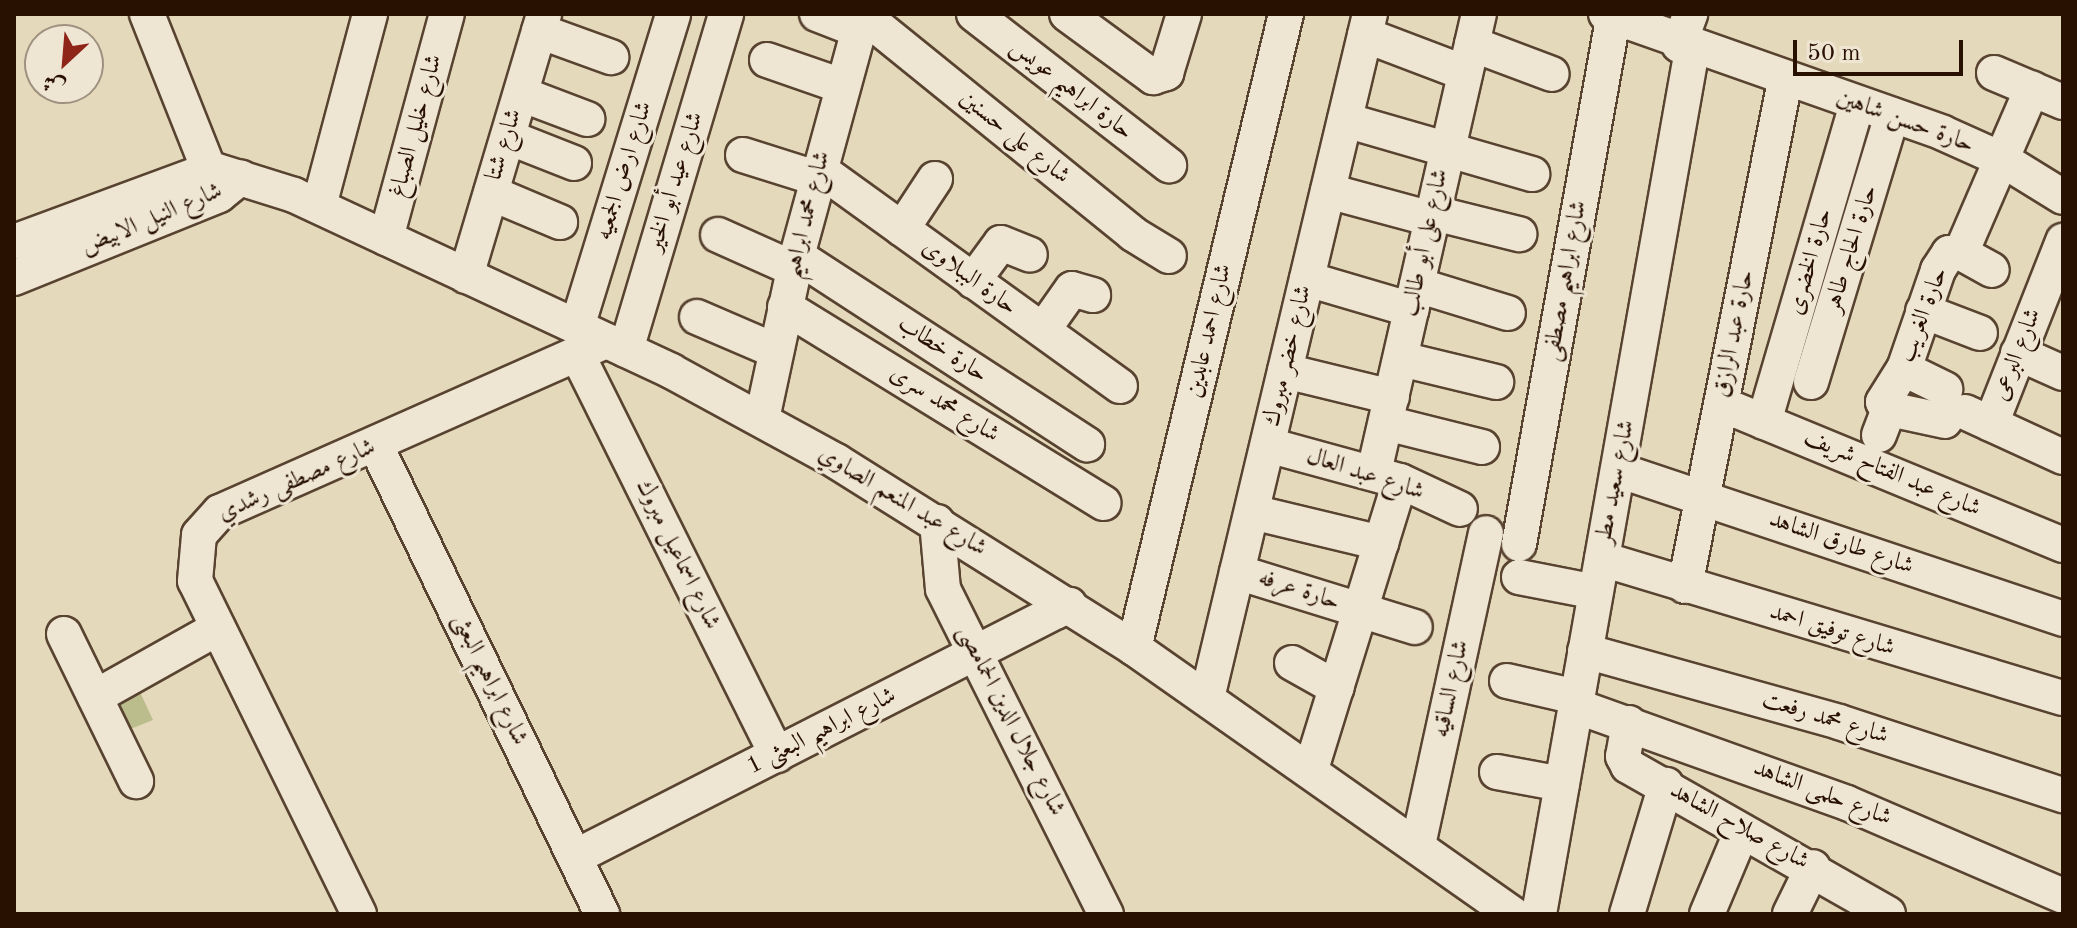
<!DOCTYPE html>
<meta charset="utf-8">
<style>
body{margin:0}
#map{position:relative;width:2077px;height:928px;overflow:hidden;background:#e5d9bc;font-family:"Old Standard TT",Amiri,serif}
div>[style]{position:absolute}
.green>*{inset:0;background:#bcbd8c}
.roads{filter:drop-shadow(2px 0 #584330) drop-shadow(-2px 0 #584330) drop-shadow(0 2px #584330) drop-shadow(0 -2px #584330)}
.minor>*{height:34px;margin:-17px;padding:0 17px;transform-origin:17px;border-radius:17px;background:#eee6d3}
span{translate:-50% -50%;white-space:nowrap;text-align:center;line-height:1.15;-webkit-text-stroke:6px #eee6d3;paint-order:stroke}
.street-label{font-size:24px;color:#291102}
.frame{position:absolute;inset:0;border:16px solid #291102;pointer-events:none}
.north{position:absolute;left:24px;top:24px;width:80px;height:80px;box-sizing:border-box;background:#eee6d3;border:2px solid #9f917f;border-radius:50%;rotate:206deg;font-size:22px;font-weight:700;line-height:32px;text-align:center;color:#291102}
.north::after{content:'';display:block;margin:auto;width:28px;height:36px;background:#8f2418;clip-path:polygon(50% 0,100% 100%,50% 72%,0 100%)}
.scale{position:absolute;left:1793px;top:40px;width:170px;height:36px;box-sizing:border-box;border:4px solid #291102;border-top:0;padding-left:10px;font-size:24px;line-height:28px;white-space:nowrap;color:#291102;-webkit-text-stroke:6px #eee6d3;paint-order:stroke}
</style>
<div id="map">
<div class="green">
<div style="clip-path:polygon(139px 690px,153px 720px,128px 730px,112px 703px)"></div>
</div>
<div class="roads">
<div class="minor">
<div style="left:147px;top:14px;width:189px;rotate:68.3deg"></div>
<div style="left:817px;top:14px;width:44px;rotate:21.3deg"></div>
<div style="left:974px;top:14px;width:247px;rotate:37.8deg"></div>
<div style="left:1067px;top:14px;width:107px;rotate:36.2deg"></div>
<div style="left:1153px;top:77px;width:14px;rotate:-17deg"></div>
<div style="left:1166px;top:73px;width:62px;rotate:-73deg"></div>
<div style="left:1606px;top:14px;width:357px;rotate:19.4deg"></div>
<div style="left:1943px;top:133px;width:66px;rotate:24.2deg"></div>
<div style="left:2003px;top:160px;width:70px;rotate:31.7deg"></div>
<div style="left:863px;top:15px;width:348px;rotate:39deg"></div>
<div style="left:1133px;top:234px;width:42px;rotate:31.4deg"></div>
<div style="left:539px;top:31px;width:77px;rotate:19.9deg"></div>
<div style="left:1365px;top:35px;width:107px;rotate:20.8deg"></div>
<div style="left:1472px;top:44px;width:85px;rotate:20.6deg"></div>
<div style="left:1679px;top:45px;width:33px;rotate:-70deg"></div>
<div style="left:767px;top:60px;width:79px;rotate:19.1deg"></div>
<div style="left:1994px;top:73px;width:75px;rotate:22.8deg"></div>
<div style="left:521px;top:94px;width:71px;rotate:20.7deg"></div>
<div style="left:1345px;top:120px;width:195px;rotate:16.1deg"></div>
<div style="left:508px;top:137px;width:71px;rotate:21.5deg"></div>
<div style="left:743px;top:155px;width:77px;rotate:17.5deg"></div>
<div style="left:819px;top:169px;width:371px;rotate:35.8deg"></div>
<div style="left:1328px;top:191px;width:108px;rotate:15.1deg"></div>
<div style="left:491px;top:193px;width:75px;rotate:22.8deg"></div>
<div style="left:319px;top:206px;width:199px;rotate:-75.1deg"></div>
<div style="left:1434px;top:213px;width:88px;rotate:13.9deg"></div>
<div style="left:902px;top:229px;width:60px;rotate:-56.6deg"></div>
<div style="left:718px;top:235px;width:83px;rotate:24.1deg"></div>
<div style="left:386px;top:238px;width:232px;rotate:-74.8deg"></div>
<div style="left:14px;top:242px;width:210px;rotate:-20.3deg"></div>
<div style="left:211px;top:169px;width:87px;rotate:17.4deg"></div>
<div style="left:294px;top:195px;width:416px;rotate:25deg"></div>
<div style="left:671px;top:371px;width:188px;rotate:28.6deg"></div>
<div style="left:836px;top:461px;width:352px;rotate:32.1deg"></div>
<div style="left:1134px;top:648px;width:463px;rotate:35.1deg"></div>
<div style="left:1961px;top:253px;width:35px;rotate:29deg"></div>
<div style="left:797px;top:256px;width:346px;rotate:33deg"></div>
<div style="left:466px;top:276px;width:273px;rotate:-73.4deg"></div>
<div style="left:14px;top:278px;width:221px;rotate:-22deg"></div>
<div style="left:219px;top:195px;width:28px;rotate:-39deg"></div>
<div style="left:1307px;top:279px;width:109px;rotate:16.4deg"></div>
<div style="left:973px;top:281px;width:47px;rotate:-53.6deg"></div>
<div style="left:1001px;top:243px;width:31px;rotate:22deg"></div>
<div style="left:1417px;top:285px;width:95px;rotate:17.1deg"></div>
<div style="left:785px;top:307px;width:374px;rotate:31.6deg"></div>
<div style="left:1923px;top:311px;width:61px;rotate:21.1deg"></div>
<div style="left:697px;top:317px;width:86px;rotate:23.3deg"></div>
<div style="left:577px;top:327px;width:327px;rotate:-72.9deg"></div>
<div style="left:1043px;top:330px;width:50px;rotate:-54.7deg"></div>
<div style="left:1072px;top:289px;width:22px;rotate:16deg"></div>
<div style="left:626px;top:350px;width:351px;rotate:-73.4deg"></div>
<div style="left:2018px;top:353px;width:49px;rotate:24deg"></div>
<div style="left:578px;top:356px;width:446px;rotate:63.5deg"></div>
<div style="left:1401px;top:359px;width:98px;rotate:13.6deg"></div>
<div style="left:1904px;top:369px;width:46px;rotate:26deg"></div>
<div style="left:1285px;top:371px;width:110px;rotate:13.7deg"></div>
<div style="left:1811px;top:382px;width:279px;rotate:-73.1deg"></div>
<div style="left:1721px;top:404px;width:370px;rotate:22.4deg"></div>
<div style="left:1889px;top:409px;width:57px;rotate:12.1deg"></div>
<div style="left:1965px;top:412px;width:108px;rotate:24.7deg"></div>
<div style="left:762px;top:419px;width:167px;rotate:-77.9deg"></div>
<div style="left:797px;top:256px;width:251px;rotate:-74.7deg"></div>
<div style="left:1764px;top:422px;width:332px;rotate:-73.7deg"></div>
<div style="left:1386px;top:423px;width:99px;rotate:14deg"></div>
<div style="left:1991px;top:424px;width:197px;rotate:-68.5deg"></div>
<div style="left:1879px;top:435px;width:28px;rotate:-69deg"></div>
<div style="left:1889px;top:409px;width:9px;rotate:-131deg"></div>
<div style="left:1883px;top:402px;width:39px;rotate:-58deg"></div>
<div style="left:1904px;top:369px;width:105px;rotate:-71deg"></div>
<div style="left:1938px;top:270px;width:20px;rotate:-57deg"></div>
<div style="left:1949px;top:253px;width:12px"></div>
<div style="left:1961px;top:253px;width:179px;rotate:-66.6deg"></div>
<div style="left:1268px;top:445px;width:137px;rotate:15.3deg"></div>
<div style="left:1400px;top:481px;width:66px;rotate:25deg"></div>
<div style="left:376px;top:446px;width:520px;rotate:64.22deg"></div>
<div style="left:1618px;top:470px;width:469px;rotate:18.5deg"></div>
<div style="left:1374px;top:472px;width:470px;rotate:-77.1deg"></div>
<div style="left:1252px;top:512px;width:133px;rotate:13.5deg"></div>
<div style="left:937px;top:522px;width:67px;rotate:84.9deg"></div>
<div style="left:943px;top:589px;width:364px;rotate:63.4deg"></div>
<div style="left:1519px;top:544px;width:538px;rotate:-79.84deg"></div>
<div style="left:1602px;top:559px;width:481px;rotate:16.8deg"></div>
<div style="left:1237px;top:572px;width:186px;rotate:17.2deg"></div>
<div style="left:1519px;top:577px;width:78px;rotate:11deg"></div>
<div style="left:1685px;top:586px;width:515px;rotate:-78.8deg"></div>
<div style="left:64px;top:634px;width:164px;rotate:63.9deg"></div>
<div style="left:1134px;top:648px;width:652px;rotate:-76.52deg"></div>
<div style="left:1585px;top:651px;width:264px;rotate:15.6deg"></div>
<div style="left:1839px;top:722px;width:236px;rotate:18.1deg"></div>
<div style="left:1292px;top:663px;width:51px;rotate:29.1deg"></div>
<div style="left:1507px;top:681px;width:72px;rotate:12.9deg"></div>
<div style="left:95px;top:697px;width:141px;rotate:-29.3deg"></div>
<div style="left:1207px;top:698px;width:703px;rotate:-76.6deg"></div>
<div style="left:1576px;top:706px;width:288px;rotate:19.7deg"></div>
<div style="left:1847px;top:803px;width:235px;rotate:23.3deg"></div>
<div style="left:1629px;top:723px;width:34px;rotate:100deg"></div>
<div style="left:1623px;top:756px;width:11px;rotate:63deg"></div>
<div style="left:1628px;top:766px;width:299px;rotate:29.6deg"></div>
<div style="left:1311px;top:769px;width:301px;rotate:-72.8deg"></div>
<div style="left:1497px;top:772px;width:66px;rotate:10.5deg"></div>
<div style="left:1418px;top:845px;width:319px;rotate:-77.7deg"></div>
<div style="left:575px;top:857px;width:555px;rotate:-27.03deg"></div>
<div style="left:359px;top:914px;width:371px;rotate:-116.2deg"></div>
<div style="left:195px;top:581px;width:46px;rotate:-85deg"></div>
<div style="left:199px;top:535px;width:31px;rotate:-48deg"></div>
<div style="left:220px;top:512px;width:422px;rotate:-23.9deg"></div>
<div style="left:1539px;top:914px;width:877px;rotate:-79.96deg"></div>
<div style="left:1627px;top:914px;width:135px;rotate:-73.2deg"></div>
<div style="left:1707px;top:914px;width:88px;rotate:-67.2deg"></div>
<div style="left:1790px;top:914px;width:52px;rotate:-63.9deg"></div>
</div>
</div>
<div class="street-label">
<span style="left:1071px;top:90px;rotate:38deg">حارة ابراهيم عويس</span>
<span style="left:1905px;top:122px;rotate:20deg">حارة حسن شاهين</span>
<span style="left:417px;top:126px;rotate:-75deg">شارع خليل الصباغ</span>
<span style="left:1014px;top:138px;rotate:39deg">شارع على حسنين</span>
<span style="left:505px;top:145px;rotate:-73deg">شارع شتا</span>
<span style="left:625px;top:171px;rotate:-73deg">شارع ارض الجمعيه</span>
<span style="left:676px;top:182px;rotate:-73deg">شارع عيد أبو الخير</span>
<span style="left:808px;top:215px;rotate:-76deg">شارع محمد ابراهيم</span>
<span style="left:152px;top:220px;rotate:-23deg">شارع النيل الابيض</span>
<span style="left:1426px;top:243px;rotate:-78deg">شارع على أبو طالب</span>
<span style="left:1852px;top:249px;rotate:-73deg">حارة الحاج طاهر</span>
<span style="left:1811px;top:262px;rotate:-74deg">حارة الخضرى</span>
<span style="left:969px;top:278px;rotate:36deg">حارة الببلاوى</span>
<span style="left:1566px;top:281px;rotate:-80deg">شارع ابراهيم مصطفى</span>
<span style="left:1924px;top:315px;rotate:-69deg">حارة الغريب</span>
<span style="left:1210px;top:331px;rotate:-77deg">شارع احمد عابدين</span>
<span style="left:1735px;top:334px;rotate:-79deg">حارة عبد الرازق</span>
<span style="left:942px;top:350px;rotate:33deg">حارة خطاب</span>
<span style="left:2018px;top:355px;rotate:-69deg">شارع البرعى</span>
<span style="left:1289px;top:356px;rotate:-77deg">شارع خضر مبروك</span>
<span style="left:944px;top:405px;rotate:32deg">شارع محمد سرى</span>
<span style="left:1892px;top:474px;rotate:23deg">شارع عبد الفتاح شريف</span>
<span style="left:1365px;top:475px;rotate:18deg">شارع عبد العال</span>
<span style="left:297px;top:481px;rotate:-24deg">شارع مصطفى رشدي</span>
<span style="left:1616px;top:482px;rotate:-79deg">شارع سعيد مطر</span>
<span style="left:902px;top:502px;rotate:31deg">شارع عبد المنعم الصاوي</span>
<span style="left:1841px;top:544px;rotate:19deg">شارع طارق الشاهد</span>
<span style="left:677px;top:555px;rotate:64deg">شارع اسماعيل مبروك</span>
<span style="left:1299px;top:591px;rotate:18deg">حارة عرفه</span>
<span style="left:1832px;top:631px;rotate:17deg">شارع توفيق احمد</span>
<span style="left:489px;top:680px;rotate:64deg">شارع ابراهيم البعثى</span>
<span style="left:1452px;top:689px;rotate:-78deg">شارع الساقيه</span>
<span style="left:1825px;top:719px;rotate:17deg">شارع محمد رفعت</span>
<span style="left:1010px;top:721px;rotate:63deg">شارع جلال الدين الحمامصى</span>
<span style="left:822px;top:732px;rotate:-27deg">شارع ابراهيم البعثى 1</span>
<span style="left:1822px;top:794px;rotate:21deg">شارع حلمى الشاهد</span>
<span style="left:1739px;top:827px;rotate:29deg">شارع صلاح الشاهد</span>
</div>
<div class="frame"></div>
<div class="north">ش</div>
<div class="scale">50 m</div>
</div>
